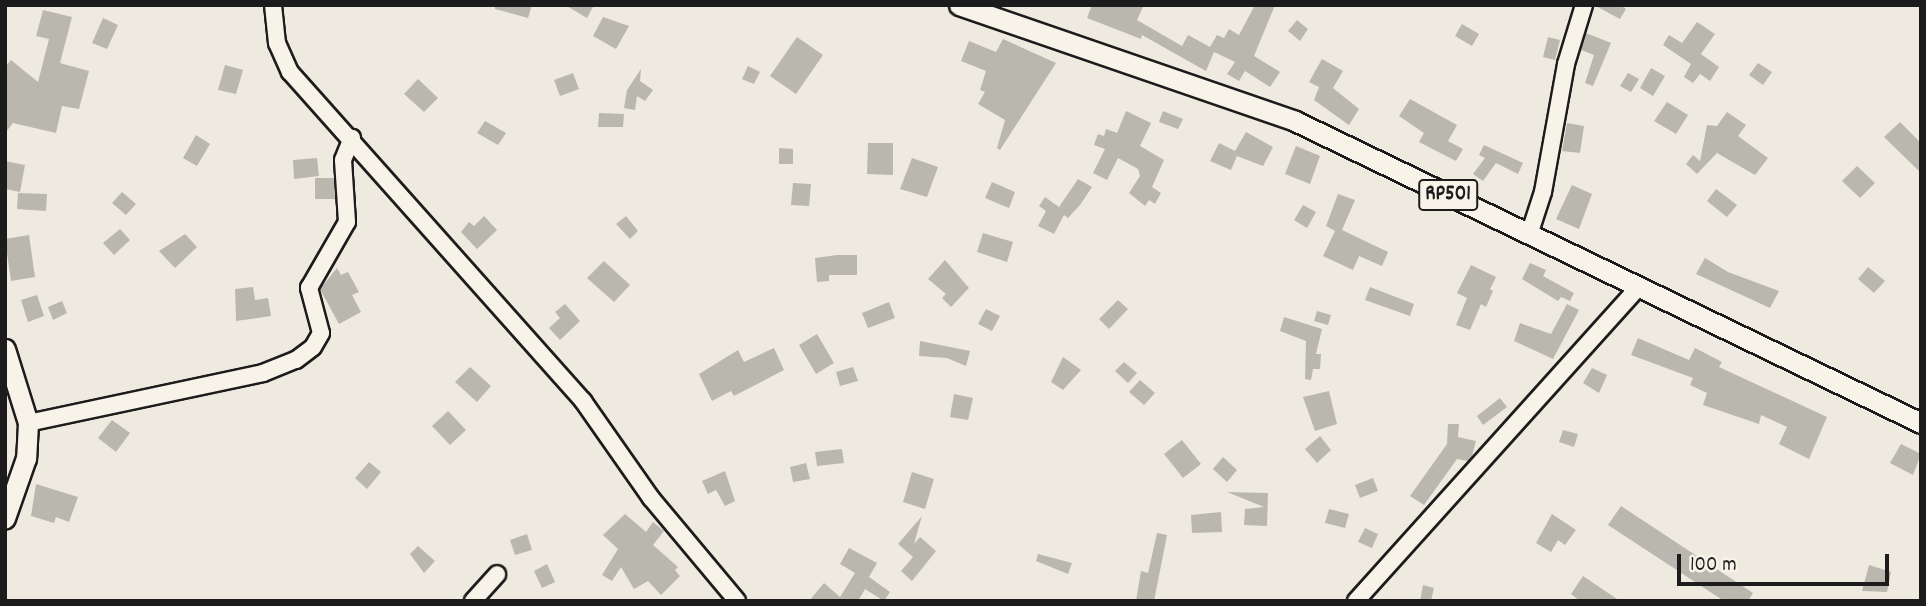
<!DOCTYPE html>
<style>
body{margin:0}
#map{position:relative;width:1926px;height:606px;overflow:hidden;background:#eeeae0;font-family:Dekko,sans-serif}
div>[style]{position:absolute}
.building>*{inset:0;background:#bab7af}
.roads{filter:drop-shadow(2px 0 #1c1c1c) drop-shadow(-2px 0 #1c1c1c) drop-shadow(0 2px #1c1c1c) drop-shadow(0 -2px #1c1c1c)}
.minor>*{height:16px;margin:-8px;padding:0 8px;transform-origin:8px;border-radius:8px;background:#f7f3e8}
.major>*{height:19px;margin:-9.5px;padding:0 9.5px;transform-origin:9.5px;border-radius:9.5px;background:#f7f3e8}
span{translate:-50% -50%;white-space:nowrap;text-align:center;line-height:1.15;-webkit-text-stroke:5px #f7f3e8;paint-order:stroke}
.shield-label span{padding:2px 5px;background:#f7f3e8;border:2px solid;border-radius:5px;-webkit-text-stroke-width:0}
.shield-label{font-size:21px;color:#1c1c1c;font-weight:700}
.frame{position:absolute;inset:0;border:7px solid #1c1c1c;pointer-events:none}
.scale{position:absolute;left:1677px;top:554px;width:212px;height:32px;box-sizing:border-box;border:4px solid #1c1c1c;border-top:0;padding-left:9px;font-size:21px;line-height:24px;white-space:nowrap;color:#1c1c1c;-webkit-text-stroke:5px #f7f3e8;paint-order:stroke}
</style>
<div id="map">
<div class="building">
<div style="clip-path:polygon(495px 5px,532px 5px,528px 18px,495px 9px)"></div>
<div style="clip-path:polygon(565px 5px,594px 5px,587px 18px)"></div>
<div style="clip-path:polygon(1092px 5px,1144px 5px,1137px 20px,1182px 46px,1188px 35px,1210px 47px,1217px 35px,1224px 38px,1229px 29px,1239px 35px,1255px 5px,1275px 5px,1254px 56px,1280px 72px,1270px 87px,1245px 71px,1239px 81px,1227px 74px,1235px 62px,1214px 52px,1206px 71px,1142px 35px,1141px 39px,1087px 18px)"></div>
<div style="clip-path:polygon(1594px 5px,1620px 5px,1626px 9px,1620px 19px)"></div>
<div style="clip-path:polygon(43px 10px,72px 17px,60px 63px,89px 71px,79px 109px,62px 106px,56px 133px,13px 123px,5px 133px,5px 67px,11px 60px,38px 82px,49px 39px,36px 36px)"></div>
<div style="clip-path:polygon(603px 17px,629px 26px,616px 49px,593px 36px)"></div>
<div style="clip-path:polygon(103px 18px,118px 25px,107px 49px,92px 43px)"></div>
<div style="clip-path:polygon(1297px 20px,1308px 29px,1300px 41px,1288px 31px)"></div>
<div style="clip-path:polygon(1697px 22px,1715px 34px,1701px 54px,1719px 67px,1710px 81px,1700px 74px,1693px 83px,1684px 77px,1691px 64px,1663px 45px,1669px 35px,1682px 43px)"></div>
<div style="clip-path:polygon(1462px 24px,1479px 34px,1472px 46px,1455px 36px)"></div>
<div style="clip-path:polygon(1586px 33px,1611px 43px,1593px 86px,1585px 83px,1594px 55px,1581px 50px)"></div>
<div style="clip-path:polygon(797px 37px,823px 55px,796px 94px,770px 76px)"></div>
<div style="clip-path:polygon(1548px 37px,1560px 40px,1555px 60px,1543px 57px)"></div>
<div style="clip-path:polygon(1003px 39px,1056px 63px,1000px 150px,997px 148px,1005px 120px,978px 104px,985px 92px,980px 90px,986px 71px,961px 61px,969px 41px,996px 52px)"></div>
<div style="clip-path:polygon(1322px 59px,1343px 71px,1333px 88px,1359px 109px,1349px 125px,1314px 100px,1319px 87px,1309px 82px)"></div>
<div style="clip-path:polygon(1758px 63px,1772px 72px,1763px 85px,1749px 75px)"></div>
<div style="clip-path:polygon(225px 65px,243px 70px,236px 94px,218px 90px)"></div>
<div style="clip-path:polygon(748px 66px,760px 72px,754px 84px,742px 79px)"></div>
<div style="clip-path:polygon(1651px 68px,1665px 76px,1653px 96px,1640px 88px)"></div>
<div style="clip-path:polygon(641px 69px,640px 81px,653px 90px,645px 101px,637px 96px,635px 110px,624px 108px,627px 90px)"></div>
<div style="clip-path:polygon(573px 73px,579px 89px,560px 96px,554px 80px)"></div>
<div style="clip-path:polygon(1628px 73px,1639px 79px,1631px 92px,1620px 86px)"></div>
<div style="clip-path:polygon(418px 79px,438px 98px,424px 112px,404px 94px)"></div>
<div style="clip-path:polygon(1410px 99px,1457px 125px,1448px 141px,1463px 149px,1456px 161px,1419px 142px,1424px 133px,1399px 116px)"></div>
<div style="clip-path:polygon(1667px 102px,1688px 115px,1676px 134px,1654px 121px)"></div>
<div style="clip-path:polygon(1126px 111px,1151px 123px,1140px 146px,1164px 160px,1152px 187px,1161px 193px,1155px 204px,1149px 200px,1145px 206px,1129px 193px,1140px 176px,1138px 169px,1118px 158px,1107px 180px,1093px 173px,1105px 149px,1094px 145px,1098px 134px,1104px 136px,1106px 129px,1117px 133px)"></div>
<div style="clip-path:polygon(1163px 111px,1183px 119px,1178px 129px,1159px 122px)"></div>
<div style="clip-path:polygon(1727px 112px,1746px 125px,1738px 136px,1768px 158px,1755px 175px,1717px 153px,1697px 174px,1686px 164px,1693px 155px,1700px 161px,1707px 125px,1717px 126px)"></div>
<div style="clip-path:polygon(599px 113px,624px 114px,623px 127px,598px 127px)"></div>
<div style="clip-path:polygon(485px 121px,506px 133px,498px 145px,477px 133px)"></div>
<div style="clip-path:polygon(1900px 122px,1921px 143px,1921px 173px,1884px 137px)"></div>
<div style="clip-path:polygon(1567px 123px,1584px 126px,1580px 153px,1562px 151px)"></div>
<div style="clip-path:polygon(1246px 132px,1273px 147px,1263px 166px,1237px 156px,1231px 170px,1210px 161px,1219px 143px,1235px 151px)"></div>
<div style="clip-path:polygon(196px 135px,210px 144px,197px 166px,183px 158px)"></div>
<div style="clip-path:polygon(868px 143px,893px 143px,893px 175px,867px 174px)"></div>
<div style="clip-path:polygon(1484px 145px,1523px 163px,1518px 174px,1496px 163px,1483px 181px,1473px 174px,1485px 158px,1479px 155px)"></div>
<div style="clip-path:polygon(1296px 146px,1320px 156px,1310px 184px,1285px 174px)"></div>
<div style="clip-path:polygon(779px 148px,793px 149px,793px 164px,779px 164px)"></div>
<div style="clip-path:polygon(317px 158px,319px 176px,294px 179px,293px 160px)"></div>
<div style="clip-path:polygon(912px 158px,938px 167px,927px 197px,900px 189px)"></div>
<div style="clip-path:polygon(5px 161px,25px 165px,20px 192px,5px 189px)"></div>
<div style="clip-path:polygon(1857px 166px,1875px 183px,1860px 198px,1842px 181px)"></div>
<div style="clip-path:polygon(315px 178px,334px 178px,335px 199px,315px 199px)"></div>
<div style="clip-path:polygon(1078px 179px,1092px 187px,1080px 205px,1068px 218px,1064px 215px,1054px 234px,1038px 226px,1046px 211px,1039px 206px,1045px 197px,1059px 207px)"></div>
<div style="clip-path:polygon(992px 182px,1015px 192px,1009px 208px,985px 198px)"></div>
<div style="clip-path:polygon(793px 183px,811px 184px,809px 206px,791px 205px)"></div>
<div style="clip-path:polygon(1572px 185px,1592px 194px,1579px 229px,1556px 219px)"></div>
<div style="clip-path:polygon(1716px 189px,1737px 205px,1727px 217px,1707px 201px)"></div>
<div style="clip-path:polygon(122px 192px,136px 204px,126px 215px,112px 203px)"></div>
<div style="clip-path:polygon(18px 193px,47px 194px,46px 211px,17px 209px)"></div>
<div style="clip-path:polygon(1338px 194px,1355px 200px,1342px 230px,1388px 252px,1382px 266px,1359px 256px,1353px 270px,1323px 256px,1335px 231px,1326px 226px)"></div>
<div style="clip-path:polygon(1303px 205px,1316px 212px,1307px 228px,1294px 220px)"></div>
<div style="clip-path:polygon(484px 216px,497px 230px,477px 249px,461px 232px,469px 222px,474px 226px)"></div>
<div style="clip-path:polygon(626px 216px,638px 231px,630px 239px,616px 224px)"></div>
<div style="clip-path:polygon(120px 229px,130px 240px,114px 255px,103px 243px)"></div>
<div style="clip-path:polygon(983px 233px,1013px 242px,1007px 262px,977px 252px)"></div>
<div style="clip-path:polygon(185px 234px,197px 247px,175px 268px,159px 251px)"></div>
<div style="clip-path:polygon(29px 235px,35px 277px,11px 281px,5px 239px)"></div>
<div style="clip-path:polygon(837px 255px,857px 255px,857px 275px,829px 275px,829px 281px,817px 282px,815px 258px)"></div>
<div style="clip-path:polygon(1705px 258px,1728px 272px,1779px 291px,1770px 308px,1696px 274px)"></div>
<div style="clip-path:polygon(945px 260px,969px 288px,951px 307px,942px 298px,946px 294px,928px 279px)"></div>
<div style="clip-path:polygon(604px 261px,630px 285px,614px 302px,587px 278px)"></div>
<div style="clip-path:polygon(1530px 263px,1546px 270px,1543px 276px,1574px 293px,1570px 301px,1561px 297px,1558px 301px,1522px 279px)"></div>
<div style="clip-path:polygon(1471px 265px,1496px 277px,1490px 289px,1493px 291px,1486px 307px,1481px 304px,1470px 330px,1456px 325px,1467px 298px,1457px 293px)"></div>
<div style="clip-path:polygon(1868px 267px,1885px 281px,1874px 293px,1858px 279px)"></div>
<div style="clip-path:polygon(337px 268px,341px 275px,348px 272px,359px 292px,352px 295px,361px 312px,339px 324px,320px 289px)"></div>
<div style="clip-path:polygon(253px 287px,255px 300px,268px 298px,271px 316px,236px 321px,235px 289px)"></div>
<div style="clip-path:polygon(1370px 287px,1414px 304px,1410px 316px,1365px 300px)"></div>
<div style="clip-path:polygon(37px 295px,44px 316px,28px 322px,21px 300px)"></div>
<div style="clip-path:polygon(1118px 300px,1128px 309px,1109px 329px,1099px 319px)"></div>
<div style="clip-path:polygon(62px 301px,67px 313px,53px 320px,48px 307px)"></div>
<div style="clip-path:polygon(889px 302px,895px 318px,868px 328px,862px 313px)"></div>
<div style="clip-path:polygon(565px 304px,580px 321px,560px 340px,549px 328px,560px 318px,555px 312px)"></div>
<div style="clip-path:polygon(1567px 304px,1579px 310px,1553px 359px,1514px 341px,1520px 323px,1551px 334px)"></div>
<div style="clip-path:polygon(986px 309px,1000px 316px,992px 331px,978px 324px)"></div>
<div style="clip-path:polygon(1317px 311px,1331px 315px,1328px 325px,1314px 321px)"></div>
<div style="clip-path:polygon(1284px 317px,1322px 329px,1316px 354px,1321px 354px,1320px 369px,1313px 369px,1311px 380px,1305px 379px,1306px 341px,1280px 331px)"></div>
<div style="clip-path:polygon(817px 334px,834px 363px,816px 374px,799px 345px)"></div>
<div style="clip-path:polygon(1638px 338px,1689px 360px,1695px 348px,1722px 362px,1719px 367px,1827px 417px,1809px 459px,1779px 444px,1787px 427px,1761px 415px,1759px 424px,1703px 405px,1707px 393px,1690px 385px,1693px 378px,1631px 355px)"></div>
<div style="clip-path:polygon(920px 341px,970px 351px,966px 366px,947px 358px,919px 356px)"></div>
<div style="clip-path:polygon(774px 348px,784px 370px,734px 396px,731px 391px,712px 401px,699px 374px,738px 350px,744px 362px)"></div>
<div style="clip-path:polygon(1063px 357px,1081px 370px,1063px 390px,1051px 382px)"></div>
<div style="clip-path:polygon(1124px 362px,1137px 373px,1128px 383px,1115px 371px)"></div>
<div style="clip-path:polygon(470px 367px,491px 386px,477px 402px,455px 382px)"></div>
<div style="clip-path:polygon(853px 367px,858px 381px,840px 386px,836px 372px)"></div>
<div style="clip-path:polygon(1592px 368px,1607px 375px,1599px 393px,1583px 383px)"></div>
<div style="clip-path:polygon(1140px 380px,1155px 393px,1144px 405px,1129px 392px)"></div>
<div style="clip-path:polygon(1329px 391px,1337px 424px,1315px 431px,1303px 397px)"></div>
<div style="clip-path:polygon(954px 394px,973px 398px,968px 420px,950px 417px)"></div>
<div style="clip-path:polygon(1500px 398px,1507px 407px,1483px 425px,1477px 416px)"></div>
<div style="clip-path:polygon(448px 411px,466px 430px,450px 445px,432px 426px)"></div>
<div style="clip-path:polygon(112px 420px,130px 433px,116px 452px,98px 438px)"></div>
<div style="clip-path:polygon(1448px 424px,1459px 424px,1458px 437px,1476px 441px,1472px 456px,1468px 461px,1457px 459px,1424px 505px,1410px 496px,1447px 444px)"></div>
<div style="clip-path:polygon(1563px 430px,1578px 434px,1574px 447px,1559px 442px)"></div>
<div style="clip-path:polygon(1320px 436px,1331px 450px,1317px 463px,1305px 449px)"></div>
<div style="clip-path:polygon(1182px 440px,1201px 464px,1183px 478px,1164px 454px)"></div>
<div style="clip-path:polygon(1901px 444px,1921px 454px,1913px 475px,1890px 463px)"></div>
<div style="clip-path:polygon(842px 449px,844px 463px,817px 466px,815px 452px)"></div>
<div style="clip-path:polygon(1223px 457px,1237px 470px,1227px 482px,1213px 469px)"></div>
<div style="clip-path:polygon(369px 462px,381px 472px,367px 489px,355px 478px)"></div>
<div style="clip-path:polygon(806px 463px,810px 479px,793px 482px,790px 467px)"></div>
<div style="clip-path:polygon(725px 471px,735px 501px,725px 506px,716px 490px,708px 494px,702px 481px)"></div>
<div style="clip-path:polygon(912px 472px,934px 479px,925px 509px,903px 502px)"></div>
<div style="clip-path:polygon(1373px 478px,1378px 491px,1360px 498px,1355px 485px)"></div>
<div style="clip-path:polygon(36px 484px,78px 497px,69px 522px,56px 517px,54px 523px,31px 516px)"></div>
<div style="clip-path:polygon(1227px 492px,1268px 493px,1267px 526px,1244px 525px,1245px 509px,1264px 507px)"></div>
<div style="clip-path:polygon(1621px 506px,1753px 593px,1748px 601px,1724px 601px,1608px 525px)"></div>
<div style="clip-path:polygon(1329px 509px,1349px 514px,1345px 528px,1325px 523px)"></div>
<div style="clip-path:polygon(1221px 512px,1222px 532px,1192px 533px,1191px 515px)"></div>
<div style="clip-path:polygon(625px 514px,646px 532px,653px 522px,664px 531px,653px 545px,678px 567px,675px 570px,680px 576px,661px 595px,648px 581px,634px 589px,621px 567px,612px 581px,602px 575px,618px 549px,603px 535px)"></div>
<div style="clip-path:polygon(1552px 514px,1576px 530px,1565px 545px,1558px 540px,1551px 552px,1536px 543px)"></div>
<div style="clip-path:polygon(922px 516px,914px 544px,920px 537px,936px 551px,912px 581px,901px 571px,913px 557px,898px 544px)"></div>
<div style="clip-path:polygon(1365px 528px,1378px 534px,1372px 548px,1358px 542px)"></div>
<div style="clip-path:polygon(1157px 533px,1167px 535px,1154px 601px,1136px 601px,1141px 571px,1148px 573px)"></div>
<div style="clip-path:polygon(527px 534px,532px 550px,515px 555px,510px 540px)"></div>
<div style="clip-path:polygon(418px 546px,435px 561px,424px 573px,410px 554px)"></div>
<div style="clip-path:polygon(849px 548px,877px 563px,869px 577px,890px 592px,884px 601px,865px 589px,858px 601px,809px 601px,824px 583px,840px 597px,855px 573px,840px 564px)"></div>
<div style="clip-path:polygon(1038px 554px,1072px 563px,1068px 574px,1036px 561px)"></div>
<div style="clip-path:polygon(547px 564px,555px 582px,542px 588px,534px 571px)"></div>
<div style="clip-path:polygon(1869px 565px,1891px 572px,1887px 592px,1862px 591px)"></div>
<div style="clip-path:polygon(1583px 576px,1620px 601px,1580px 601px,1571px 594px)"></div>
<div style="clip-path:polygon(1423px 585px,1434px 588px,1431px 601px,1420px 601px)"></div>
</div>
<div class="roads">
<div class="minor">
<div style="left:273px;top:5px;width:38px;rotate:84deg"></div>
<div style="left:277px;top:43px;width:32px;rotate:66deg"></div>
<div style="left:290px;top:72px;width:441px;rotate:48.3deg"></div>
<div style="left:583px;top:401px;width:118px;rotate:55deg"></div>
<div style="left:651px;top:498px;width:134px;rotate:50.1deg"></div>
<div style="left:1529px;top:235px;width:45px;rotate:-72deg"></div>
<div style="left:1543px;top:192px;width:130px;rotate:-79.8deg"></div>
<div style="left:1566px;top:64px;width:62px;rotate:-73deg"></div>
<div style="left:28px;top:423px;width:240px;rotate:-12deg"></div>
<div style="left:263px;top:373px;width:35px;rotate:-22deg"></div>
<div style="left:296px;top:360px;width:21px;rotate:-37deg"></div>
<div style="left:313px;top:347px;width:16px;rotate:-60deg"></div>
<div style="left:321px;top:333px;width:47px;rotate:-104.9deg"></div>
<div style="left:309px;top:288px;width:76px;rotate:-60.1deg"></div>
<div style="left:347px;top:222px;width:62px;rotate:-93.7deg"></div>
<div style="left:343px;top:160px;width:24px;rotate:-68deg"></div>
<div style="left:473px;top:601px;width:36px;rotate:-48deg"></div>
<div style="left:1356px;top:601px;width:420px;rotate:-48deg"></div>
</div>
<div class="major">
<div style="left:959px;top:5px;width:355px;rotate:19deg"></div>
<div style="left:1295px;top:121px;width:695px;rotate:25.75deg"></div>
<div style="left:5px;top:349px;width:77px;rotate:72.7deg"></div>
<div style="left:28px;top:423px;width:35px;rotate:93deg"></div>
<div style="left:26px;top:458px;width:64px;rotate:109.3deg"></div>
</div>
</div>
<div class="shield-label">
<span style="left:1448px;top:195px">RP501</span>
</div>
<div class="frame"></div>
<div class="scale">100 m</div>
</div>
